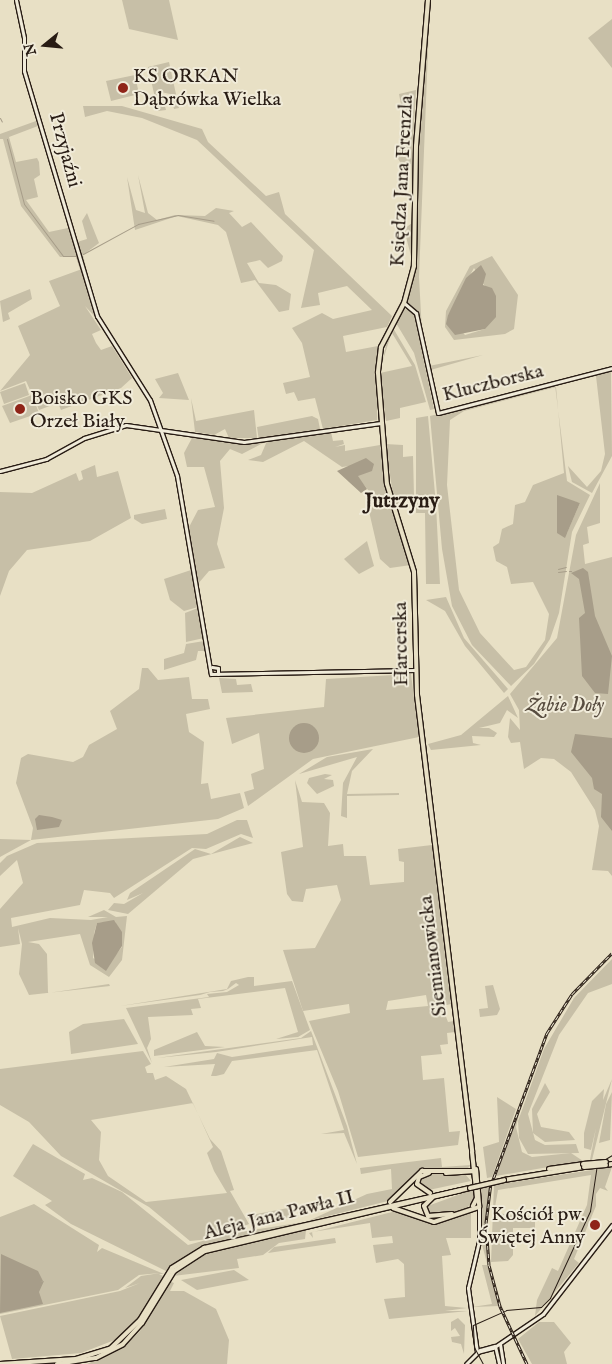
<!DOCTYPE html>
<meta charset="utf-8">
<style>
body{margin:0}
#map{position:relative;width:612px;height:1364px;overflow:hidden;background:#e8e0c5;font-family:"IM FELL English",serif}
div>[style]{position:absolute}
.green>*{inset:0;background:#c7bfa7}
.water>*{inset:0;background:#a79d89}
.round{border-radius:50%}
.stream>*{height:1px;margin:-0.5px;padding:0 0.5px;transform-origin:0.5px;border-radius:0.5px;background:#a79d89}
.roads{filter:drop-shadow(1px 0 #281c14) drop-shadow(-1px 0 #281c14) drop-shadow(0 1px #281c14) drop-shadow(0 -1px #281c14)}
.secondary>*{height:3px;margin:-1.5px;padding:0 1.5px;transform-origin:1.5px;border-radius:1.5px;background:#f0ebd9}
.primary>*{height:4px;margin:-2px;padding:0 2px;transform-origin:2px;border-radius:2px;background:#e8e0c5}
.tram>*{height:1px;margin:-0.5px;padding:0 0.5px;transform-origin:0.5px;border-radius:0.5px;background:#281c14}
.rail>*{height:3px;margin-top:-1.5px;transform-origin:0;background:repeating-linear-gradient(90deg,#f0ebd9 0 4px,#281c14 0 8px);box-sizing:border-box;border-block:1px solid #281c14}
.bridges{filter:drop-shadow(1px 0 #281c14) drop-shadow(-1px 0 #281c14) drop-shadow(0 1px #281c14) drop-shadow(0 -1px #281c14)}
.primary-bridge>*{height:4px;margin:-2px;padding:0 2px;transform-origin:2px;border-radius:2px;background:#e8e0c5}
.dots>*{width:14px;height:14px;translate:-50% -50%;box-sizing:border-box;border:2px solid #f0ebd9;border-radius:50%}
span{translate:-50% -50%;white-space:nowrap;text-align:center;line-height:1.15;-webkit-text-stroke:4px #f0ebd9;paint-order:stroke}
.poi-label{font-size:20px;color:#281c14}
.left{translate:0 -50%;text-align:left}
.right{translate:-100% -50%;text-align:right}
.street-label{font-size:20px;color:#281c14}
.park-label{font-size:20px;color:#584d40;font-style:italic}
.neighbourhood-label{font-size:21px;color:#281c14;font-weight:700}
.north{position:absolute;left:20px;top:20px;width:50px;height:50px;-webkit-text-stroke:4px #f0ebd9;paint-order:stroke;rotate:253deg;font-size:14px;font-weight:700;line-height:20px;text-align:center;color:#281c14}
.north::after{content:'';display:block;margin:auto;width:18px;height:22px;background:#281c14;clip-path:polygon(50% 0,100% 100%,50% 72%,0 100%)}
</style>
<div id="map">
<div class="green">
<div style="clip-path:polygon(122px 0,169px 0,178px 40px,129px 29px)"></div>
<div style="clip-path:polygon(430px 0,419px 277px,422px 332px,429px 366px,483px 355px,427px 371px,417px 312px,407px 302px,416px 261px,418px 147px)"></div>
<div style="clip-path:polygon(612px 19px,612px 68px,588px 38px)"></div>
<div style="clip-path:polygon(169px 62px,179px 108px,174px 109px,170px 94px,161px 92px,166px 110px,158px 111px,148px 67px)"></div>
<div style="clip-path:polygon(135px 75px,139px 94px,111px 101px,106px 81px)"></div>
<div style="clip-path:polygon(416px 90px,412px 164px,411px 256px,404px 229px,412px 223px,411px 164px,402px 165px,395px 154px,402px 148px,399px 139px,407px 136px,399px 94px)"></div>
<div style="clip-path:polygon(83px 106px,122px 106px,202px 129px,208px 142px,266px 196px,279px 192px,285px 214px,392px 316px,387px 327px,343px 336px,346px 352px,378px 346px,377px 420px,323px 429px,315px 398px,298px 401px,294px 392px,286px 394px,283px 383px,310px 377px,302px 343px,292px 328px,322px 313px,333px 319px,372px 310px,347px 286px,318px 293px,320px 305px,301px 308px,314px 250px,197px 140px,142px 118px,107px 111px,85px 117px)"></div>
<div style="clip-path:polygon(36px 121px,38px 126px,9px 137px,16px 162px,37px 158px,39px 162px,40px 175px,34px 179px,38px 197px,26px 200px,49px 232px,68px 228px,78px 257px,60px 257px,21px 206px,3px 139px,0 139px,0 134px)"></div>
<div style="clip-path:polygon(138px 175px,148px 213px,157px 220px,175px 215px,205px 216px,216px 208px,234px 211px,229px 213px,242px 227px,251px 222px,283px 256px,282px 261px,268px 268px,260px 260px,247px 263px,259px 283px,276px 285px,291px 294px,289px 310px,279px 312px,255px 280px,241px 283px,226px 232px,218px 225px,177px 216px,135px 230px,127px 177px,136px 210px,145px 213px)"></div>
<div style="clip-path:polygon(87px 213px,99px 243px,83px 255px,98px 316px,77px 242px,87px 239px,82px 221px)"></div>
<div style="clip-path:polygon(evenodd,492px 256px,518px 295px,514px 329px,505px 334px,454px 340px,445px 327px,446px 311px,470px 266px,492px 256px,474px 268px,486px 288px,485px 329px,465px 335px,448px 315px,474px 268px)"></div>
<div style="clip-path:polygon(82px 269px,97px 319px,85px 306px,101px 330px,92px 334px,96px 343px,101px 350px,112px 346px,132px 378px,121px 388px,61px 410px,58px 403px,39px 410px,26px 381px,0 391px,30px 355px,18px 326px,60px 306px,49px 281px)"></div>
<div style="clip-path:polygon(30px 289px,32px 299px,8px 313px,10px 319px,3px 322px,0 301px)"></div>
<div style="clip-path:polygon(403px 308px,414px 313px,434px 409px,430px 410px,414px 353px,396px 323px)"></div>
<div style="clip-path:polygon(evenodd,393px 328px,415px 365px,426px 402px,400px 408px,400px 418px,386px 421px,379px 373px,393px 328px,392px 333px,412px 366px,380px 373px,386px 345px,392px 333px)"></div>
<div style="clip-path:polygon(611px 369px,612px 456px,592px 493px,572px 482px,568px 466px,587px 487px,601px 471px,605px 454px,596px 376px,561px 384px)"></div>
<div style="clip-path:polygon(178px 373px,189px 400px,159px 398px,163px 393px,155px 379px)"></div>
<div style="clip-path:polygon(25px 383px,29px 395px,4px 404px,0 392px)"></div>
<div style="clip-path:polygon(evenodd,555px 385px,567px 481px,590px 495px,572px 532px,559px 613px,550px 639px,534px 664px,511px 686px,472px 645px,452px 606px,442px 549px,430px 416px,555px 385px,556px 387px,564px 473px,533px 485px,525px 502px,515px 505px,513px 524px,502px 529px,499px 543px,493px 547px,496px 561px,507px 567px,511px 584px,533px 582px,549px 614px,545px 640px,526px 667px,514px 670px,480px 633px,459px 590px,447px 485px,450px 420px,464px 411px,556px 387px,555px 385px,557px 497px,580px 503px,567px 533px,560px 528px,557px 497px)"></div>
<div style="clip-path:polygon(32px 395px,39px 413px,10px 423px,2px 406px)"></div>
<div style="clip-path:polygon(191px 398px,196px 421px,254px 410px,257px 438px,229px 438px,225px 429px,214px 435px,195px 432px)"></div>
<div style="clip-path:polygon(312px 416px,318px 419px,321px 434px,331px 432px,333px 441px,343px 440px,344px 444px,335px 447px,345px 445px,345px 451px,380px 445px,389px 502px,411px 565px,390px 568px,380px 559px,368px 507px,372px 495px,357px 476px,357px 465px,342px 467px,304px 441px,263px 462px,248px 460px,261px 455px,267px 441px,242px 454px,230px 449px,220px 461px,224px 508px,217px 544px,225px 568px,209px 571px,197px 585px,188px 529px,198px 510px,215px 507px,204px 467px,187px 467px,184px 453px,193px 436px,250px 443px,259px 441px,257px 427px)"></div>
<div style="clip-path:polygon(428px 416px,436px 505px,440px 584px,426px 584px,425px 513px,416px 513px,416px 418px)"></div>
<div style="clip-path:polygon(385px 444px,403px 445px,403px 457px,413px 456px,414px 496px,401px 497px,401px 506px,395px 507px)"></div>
<div style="clip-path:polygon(95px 465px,97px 477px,118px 471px,131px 518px,90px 541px,27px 550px,9px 571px,0 596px,0 492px,32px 493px,76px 473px,79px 481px,83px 479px,81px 471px)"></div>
<div style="clip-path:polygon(600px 483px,600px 523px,587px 527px,589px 543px,583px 545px,585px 564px,612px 557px,612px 876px,608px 871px,592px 870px,599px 826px,595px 810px,571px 772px,554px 759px,541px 758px,524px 769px,520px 742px,511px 743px,508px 737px,510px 718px,520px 730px,519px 710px,510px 694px,557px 638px,576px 535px)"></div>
<div style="clip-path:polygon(165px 509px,167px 519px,142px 524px,134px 519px,134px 515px)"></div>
<div style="clip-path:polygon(367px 541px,374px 566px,359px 574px,344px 559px)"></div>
<div style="clip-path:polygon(191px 570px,198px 607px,184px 611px,170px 600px,164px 579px)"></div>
<div style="clip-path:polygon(446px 597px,464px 638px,508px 689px,504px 693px,465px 646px,445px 611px,426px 600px)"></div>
<div style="clip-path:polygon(198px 608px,204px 638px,186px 642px,185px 613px)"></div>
<div style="clip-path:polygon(204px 641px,207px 658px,205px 651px,198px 651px,196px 660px,164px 670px,164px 659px,184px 653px,186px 644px)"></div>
<div style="clip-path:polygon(142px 668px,148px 668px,158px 680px,189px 677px,192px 699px,208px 699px,210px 709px,186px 714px,189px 732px,204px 742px,201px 784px,208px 783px,211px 799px,240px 793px,244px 808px,218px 819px,31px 840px,0 857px,0 839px,31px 840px,33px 828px,16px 783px,21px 758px,28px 754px,73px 762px,83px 757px,89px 745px,117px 729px,110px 711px,139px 689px)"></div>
<div style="clip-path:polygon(411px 674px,419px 737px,313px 759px,248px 806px,244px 792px,254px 789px,251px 774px,264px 769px,259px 733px,232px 744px,226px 718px,324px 707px,326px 679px)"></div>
<div style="clip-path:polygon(219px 678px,236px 679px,237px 685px,251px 684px,253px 692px,222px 693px)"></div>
<div style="clip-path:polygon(508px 696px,518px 718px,507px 710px,500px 723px,479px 728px,489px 728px,497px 733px,494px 737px,472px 736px,473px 743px,481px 745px,431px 750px,428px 744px,461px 735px)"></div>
<div style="clip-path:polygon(373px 749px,352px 771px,347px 794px,399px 793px,399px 795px,347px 796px,347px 818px,341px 816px,343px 783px,357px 757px,299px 774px,327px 757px)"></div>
<div style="clip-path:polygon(325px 774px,332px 775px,324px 779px,333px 780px,334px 786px,317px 794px,307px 783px,309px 778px)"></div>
<div style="clip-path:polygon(evenodd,295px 780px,302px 802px,324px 803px,330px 813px,328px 846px,343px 844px,344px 856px,366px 856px,370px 885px,404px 882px,404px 862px,399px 861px,398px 849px,432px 845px,451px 1004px,442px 1006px,448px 1022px,454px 1021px,455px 1032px,447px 1033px,448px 1044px,440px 1045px,442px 1054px,421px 1056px,423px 1080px,444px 1078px,449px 1132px,460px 1131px,458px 1145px,358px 1157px,338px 1091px,309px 1021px,350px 1013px,349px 1004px,303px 1011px,283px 950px,315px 948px,341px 900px,337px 885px,306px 889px,303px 902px,292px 901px,287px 894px,281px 852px,303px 847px,295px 780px,426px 995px,428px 1006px,386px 1010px,388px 1001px,426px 995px)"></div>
<div style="clip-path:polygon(evenodd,237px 820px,247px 820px,253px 838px,241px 834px,206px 849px,192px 848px,114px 898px,110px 893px,84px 890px,80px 905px,11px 918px,12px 927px,50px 918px,91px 920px,108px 917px,88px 917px,104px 910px,116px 917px,127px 916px,122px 960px,109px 977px,90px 965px,80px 934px,28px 942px,39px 944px,47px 954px,48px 993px,109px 984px,110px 986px,29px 995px,19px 974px,22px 944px,18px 928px,20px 944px,0 947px,0 909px,23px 883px,17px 860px,0 876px,0 863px,7px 856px,37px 843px,207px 834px,237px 820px,115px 921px,122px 947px,106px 967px,93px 958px,94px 933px,97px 923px,115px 921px)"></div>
<div style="clip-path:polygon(240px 837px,253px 843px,193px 859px,128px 914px,108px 910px,114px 903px,124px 904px,143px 893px,127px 900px,130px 893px,195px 849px,211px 854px)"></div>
<div style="clip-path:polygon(612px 959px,612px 984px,588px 993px,559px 1035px,528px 1114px,535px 1140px,545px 1145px,576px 1144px,579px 1153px,528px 1154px,519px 1138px,518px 1121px,544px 1049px,574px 998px)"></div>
<div style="clip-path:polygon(248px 977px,254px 977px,254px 986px,292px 981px,310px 1030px,298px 1037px,276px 1039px,298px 1032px,285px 988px,198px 999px,201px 1008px,191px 1009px,193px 1015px,148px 1017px,151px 1039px,147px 1048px,152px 1063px,126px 1008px,209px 997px,207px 994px,227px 992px,239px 985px,236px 983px,228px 989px,223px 991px,210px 992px,200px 995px,120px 1006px,227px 989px,231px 981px)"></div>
<div style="clip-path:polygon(493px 985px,500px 1009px,497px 1015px,480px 1017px,479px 1009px,488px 1008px,485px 986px)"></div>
<div style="clip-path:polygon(124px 1019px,138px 1044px,71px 1054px,69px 1032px,83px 1024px)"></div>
<div style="clip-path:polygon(311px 1031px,347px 1126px,357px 1164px,344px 1133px,321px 1134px,344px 1130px,317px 1050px,232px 1061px,224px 1074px,216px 1076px,211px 1076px,215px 1064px,164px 1067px,214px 1059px,217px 1053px,232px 1057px,313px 1045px,312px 1037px,216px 1052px,157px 1058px,301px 1038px)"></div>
<div style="clip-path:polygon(197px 1032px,205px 1046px,225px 1047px,154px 1056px,154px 1050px)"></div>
<div style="clip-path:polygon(evenodd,143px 1051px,151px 1064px,145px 1067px,147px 1073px,153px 1073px,155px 1080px,166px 1076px,186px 1089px,210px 1139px,221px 1151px,234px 1190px,230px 1191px,249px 1224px,221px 1235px,304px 1222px,203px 1246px,166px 1271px,71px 1224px,45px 1205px,52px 1201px,13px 1176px,33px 1144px,85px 1174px,83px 1180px,92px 1178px,122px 1192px,188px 1245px,210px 1239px,190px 1241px,149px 1207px,61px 1156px,29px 1122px,0 1105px,0 1069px,143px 1051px,193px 1103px,213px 1147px,207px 1153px,214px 1171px,227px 1193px,146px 1202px,108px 1176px,99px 1160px,101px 1132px,91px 1120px,193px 1103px)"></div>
<div style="clip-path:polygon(612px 1079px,592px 1160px,590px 1160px,596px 1128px,591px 1150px,584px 1148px,584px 1133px,592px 1101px,604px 1089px,603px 1100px)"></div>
<div style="clip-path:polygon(545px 1083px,550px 1092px,537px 1114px,541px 1127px,569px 1132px,575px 1140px,545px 1142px,533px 1133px,532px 1109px)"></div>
<div style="clip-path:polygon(612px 1092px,610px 1140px,599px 1143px,606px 1104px)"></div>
<div style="clip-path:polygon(524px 1094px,516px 1127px,522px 1152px,532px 1157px,571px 1153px,583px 1161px,496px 1176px)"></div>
<div style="clip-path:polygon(497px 1097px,516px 1109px,492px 1177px,487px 1178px,483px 1147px,499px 1142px)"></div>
<div style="clip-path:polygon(441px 1158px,442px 1167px,471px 1165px,467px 1169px,422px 1169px,388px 1201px,308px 1221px,367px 1194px,392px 1189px,391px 1169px,361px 1174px,360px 1168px)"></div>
<div style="clip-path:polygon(612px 1167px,605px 1187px,608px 1191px,600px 1188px,596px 1194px,596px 1206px,574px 1259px,579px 1263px,535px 1316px,537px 1300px,552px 1268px,558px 1271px,587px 1205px,591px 1175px,498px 1190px,494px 1213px,535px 1217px,535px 1228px,513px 1228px,513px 1255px,508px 1261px,491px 1262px,494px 1185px)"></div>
<div style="clip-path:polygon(428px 1174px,465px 1174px,471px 1181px,424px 1191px,419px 1180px)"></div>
<div style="clip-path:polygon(491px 1185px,486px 1224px,487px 1263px,481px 1241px,479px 1188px)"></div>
<div style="clip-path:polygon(474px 1189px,475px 1198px,467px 1208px,435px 1218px,425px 1207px)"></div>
<div style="clip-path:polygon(34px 1204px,99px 1245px,97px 1252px,102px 1248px,164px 1274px,159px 1274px,163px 1276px,140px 1316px,120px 1338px,81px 1353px,12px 1359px,0 1316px,120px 1291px,140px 1283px,125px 1288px,141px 1276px,160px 1273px,139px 1275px,118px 1290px,0 1314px,0 1217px)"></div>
<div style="clip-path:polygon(288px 1208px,292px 1216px,324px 1211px,254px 1224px,246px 1216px)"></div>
<div style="clip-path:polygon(400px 1210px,432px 1224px,471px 1212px,471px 1238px,446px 1238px,451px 1255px,442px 1256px,445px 1306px,467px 1308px,445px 1311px,468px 1311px,389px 1319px,384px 1299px,405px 1297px,404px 1264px,398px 1259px,376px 1263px,373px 1245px,393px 1243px,392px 1236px,372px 1238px,370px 1223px,312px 1232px,313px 1238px,309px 1233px)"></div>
<div style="clip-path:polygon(306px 1230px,305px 1239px,279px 1243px,263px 1255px,237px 1259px,239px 1268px,173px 1276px,206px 1254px)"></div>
<div style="clip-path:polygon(335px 1238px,336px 1243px,268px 1253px,274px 1247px)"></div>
<div style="clip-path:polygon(482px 1265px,488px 1265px,499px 1306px,472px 1307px,492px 1304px)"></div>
<div style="clip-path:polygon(234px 1270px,249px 1280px,197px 1290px,181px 1280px)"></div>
<div style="clip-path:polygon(169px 1281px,174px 1283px,170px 1291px,184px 1291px,216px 1309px,229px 1340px,227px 1364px,87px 1364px,125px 1346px,140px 1331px)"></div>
<div style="clip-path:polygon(458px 1318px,465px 1325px,464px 1354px,461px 1344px,452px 1342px,451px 1337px,460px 1336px,455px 1328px,451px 1331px,451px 1322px)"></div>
<div style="clip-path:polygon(539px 1322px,554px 1322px,571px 1343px,564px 1352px,567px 1364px,532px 1364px,518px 1339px)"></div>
</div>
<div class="water">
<div style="clip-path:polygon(481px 265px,486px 274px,483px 285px,492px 288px,496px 296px,496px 317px,485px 329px,455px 335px,446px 324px,448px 315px,466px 278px)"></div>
<div style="clip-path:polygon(366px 458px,374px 464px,372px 471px,358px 476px,367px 489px,361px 493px,337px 471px)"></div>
<div style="clip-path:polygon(557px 495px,580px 503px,565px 538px,557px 533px)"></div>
<div style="clip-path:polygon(583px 568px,588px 572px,595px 616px,612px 656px,608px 694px,595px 693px,582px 676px,579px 618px,585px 613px,579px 579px,571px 573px)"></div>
<div class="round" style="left:289px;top:723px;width:30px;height:30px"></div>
<div style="clip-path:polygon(575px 734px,612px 738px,612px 831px,601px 817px,602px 794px,594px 789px,592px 778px,571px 752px)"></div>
<div style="clip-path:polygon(39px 815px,52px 817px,62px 820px,59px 827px,37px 830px,35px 819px)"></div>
<div style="clip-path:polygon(114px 920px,122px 932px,122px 946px,106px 971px,95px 963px,92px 943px,97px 923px)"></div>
<div style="clip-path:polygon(1px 1254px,38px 1271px,43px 1281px,40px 1282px,44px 1281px,39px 1292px,43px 1304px,0 1313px)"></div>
</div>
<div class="stream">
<div style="left:0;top:118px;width:4px;rotate:63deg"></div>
<div style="left:7px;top:139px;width:67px;rotate:75.3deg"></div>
<div style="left:24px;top:204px;width:65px;rotate:53.1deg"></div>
<div style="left:63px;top:256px;width:13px"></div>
<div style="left:76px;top:256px;width:33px;rotate:72deg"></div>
<div style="left:83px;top:254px;width:63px;rotate:-28.6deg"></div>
<div style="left:138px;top:224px;width:41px;rotate:-12.7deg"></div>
<div style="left:178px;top:215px;width:36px;rotate:9deg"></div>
<div style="left:558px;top:569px;width:8px;rotate:-14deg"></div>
<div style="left:569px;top:571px;width:2px"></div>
<div style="left:558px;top:572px;width:8px;rotate:-7deg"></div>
</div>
<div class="roads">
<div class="secondary">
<div style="left:16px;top:0;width:39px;rotate:78deg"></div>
<div style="left:24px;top:38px;width:33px;rotate:90deg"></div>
<div style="left:24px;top:71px;width:256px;rotate:73.4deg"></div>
<div style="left:97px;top:316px;width:99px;rotate:57.8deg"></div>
<div style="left:150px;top:400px;width:81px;rotate:70.4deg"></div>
<div style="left:177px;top:476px;width:201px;rotate:80.3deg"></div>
<div style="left:211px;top:674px;width:204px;rotate:-1.1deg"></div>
<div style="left:404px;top:303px;width:16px;rotate:40deg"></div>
<div style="left:416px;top:313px;width:102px;rotate:77.6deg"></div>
<div style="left:438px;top:413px;width:180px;rotate:-14.5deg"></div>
<div style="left:0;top:471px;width:48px;rotate:-14.6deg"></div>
<div style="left:46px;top:459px;width:43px;rotate:-28.9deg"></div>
<div style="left:84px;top:438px;width:44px;rotate:-17.2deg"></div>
<div style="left:126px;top:425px;width:119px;rotate:8.2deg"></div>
<div style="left:244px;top:442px;width:138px;rotate:-7.9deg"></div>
<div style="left:212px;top:667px;width:6px;rotate:9deg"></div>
<div style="left:218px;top:668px;width:6px;rotate:90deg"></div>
<div style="left:500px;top:1344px;width:20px;rotate:81deg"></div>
<div style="left:495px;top:1346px;width:18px;rotate:77deg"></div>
<div style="left:477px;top:1352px;width:16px;rotate:-14deg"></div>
<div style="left:493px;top:1348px;width:60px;rotate:-34.2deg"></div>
<div style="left:543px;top:1314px;width:113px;rotate:-52.2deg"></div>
<div style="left:477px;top:1352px;width:65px;rotate:-98deg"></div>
<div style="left:468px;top:1288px;width:48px;rotate:-76.8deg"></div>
<div style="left:479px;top:1241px;width:36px;rotate:-90deg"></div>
<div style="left:466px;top:1364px;width:20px;rotate:-45deg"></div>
<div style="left:480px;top:1350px;width:15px;rotate:-16deg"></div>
</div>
<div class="primary">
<div style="left:428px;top:0;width:146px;rotate:94.7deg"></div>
<div style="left:416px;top:146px;width:120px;rotate:91deg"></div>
<div style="left:414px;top:266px;width:38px;rotate:105deg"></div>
<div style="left:404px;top:303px;width:50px;rotate:117.6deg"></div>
<div style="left:381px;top:347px;width:26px;rotate:97deg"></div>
<div style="left:378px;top:373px;width:111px;rotate:85.4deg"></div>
<div style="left:387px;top:484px;width:92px;rotate:72.9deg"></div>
<div style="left:414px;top:572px;width:123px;rotate:88.6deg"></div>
<div style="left:417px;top:695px;width:460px;rotate:83.1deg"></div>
<div style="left:472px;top:1152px;width:46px;rotate:83.8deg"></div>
<div style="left:477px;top:1198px;width:9px;rotate:117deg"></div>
<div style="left:606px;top:1165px;width:6px;rotate:-9deg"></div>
<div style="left:476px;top:1169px;width:38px;rotate:85deg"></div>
<div style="left:549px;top:1169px;width:34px;rotate:-8deg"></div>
<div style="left:429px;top:1173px;width:11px;rotate:158deg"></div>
<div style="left:419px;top:1177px;width:7px;rotate:106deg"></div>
<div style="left:417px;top:1184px;width:16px;rotate:35deg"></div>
<div style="left:446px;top:1173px;width:30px;rotate:-4deg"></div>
<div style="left:504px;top:1180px;width:81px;rotate:-9.2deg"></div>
<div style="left:432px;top:1198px;width:11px;rotate:135deg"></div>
<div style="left:424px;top:1206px;width:11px;rotate:68deg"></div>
<div style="left:428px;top:1216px;width:24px;rotate:-5deg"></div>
<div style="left:390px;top:1202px;width:45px;rotate:-44.1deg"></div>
<div style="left:422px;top:1171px;width:51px"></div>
<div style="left:393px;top:1208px;width:43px;rotate:18.9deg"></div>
<div style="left:434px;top:1222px;width:47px;rotate:-18.4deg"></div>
<div style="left:0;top:1364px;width:76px;rotate:-3.8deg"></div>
<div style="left:76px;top:1359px;width:37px;rotate:-17deg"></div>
<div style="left:111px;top:1348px;width:40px;rotate:-44deg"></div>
<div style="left:140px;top:1320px;width:61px;rotate:-58.4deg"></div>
<div style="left:172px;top:1268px;width:38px;rotate:-32deg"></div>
<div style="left:204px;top:1248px;width:263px;rotate:-12.7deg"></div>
<div style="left:57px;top:1364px;width:39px;rotate:-9deg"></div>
<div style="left:96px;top:1358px;width:30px;rotate:-27deg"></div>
<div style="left:123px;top:1344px;width:28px;rotate:-48deg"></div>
<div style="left:142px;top:1323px;width:61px;rotate:-58.4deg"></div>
<div style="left:174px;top:1271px;width:37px;rotate:-33deg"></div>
<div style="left:205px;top:1251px;width:272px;rotate:-13.4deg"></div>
</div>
</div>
<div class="tram">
<div style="left:483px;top:1364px;width:19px;rotate:-118deg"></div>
<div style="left:474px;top:1347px;width:22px;rotate:-93deg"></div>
<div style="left:473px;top:1325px;width:36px;rotate:-24deg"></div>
<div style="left:506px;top:1310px;width:35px;rotate:-5deg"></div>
<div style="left:541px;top:1307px;width:13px;rotate:-45deg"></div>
<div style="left:550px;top:1298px;width:96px;rotate:-65.3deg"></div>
<div style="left:590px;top:1211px;width:48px;rotate:-81.5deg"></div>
<div style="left:597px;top:1164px;width:17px;rotate:-31deg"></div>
</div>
<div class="rail">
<div style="left:527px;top:1364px;width:64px;rotate:-115deg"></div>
<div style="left:500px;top:1306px;width:42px;rotate:-105deg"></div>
<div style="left:489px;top:1265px;width:42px;rotate:-94.1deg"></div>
<div style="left:486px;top:1223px;width:38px;rotate:-83deg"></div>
<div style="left:491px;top:1185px;width:162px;rotate:-69.8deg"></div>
<div style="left:547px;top:1033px;width:46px;rotate:-57.3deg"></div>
<div style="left:572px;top:994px;width:57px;rotate:-45.7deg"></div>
</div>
<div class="bridges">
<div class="primary-bridge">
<div style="left:583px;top:1164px;width:23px;rotate:-5deg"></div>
<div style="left:584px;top:1167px;width:22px;rotate:-5deg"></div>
<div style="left:470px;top:1188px;width:35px;rotate:-13deg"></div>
</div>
</div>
<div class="dots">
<div style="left:123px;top:88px;background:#8f2418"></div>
<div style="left:20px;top:409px;background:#8f2418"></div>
<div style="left:595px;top:1225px;background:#8f2418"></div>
</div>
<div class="poi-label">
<span class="left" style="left:133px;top:88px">KS ORKAN<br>Dąbrówka Wielka</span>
<span class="left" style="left:30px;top:410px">Boisko GKS<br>Orzeł Biały</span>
<span class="right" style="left:585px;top:1226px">Kościół pw.<br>Świętej Anny</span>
</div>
<div class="street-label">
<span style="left:65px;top:150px;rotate:75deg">Przyjaźni</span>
<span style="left:402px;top:181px;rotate:-87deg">Księdza Jana Frenzla</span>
<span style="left:493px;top:383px;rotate:-14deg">Kluczborska</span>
<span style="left:401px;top:644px;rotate:-91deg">Harcerska</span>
<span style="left:433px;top:956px;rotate:-97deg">Siemianowicka</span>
<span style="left:279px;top:1215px;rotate:-14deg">Aleja Jana Pawła II</span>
</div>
<div class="park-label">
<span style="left:565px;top:705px">Żabie Doły</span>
</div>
<div class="neighbourhood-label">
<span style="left:402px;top:502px">Jutrzyny</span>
</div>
<div class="north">N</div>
</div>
